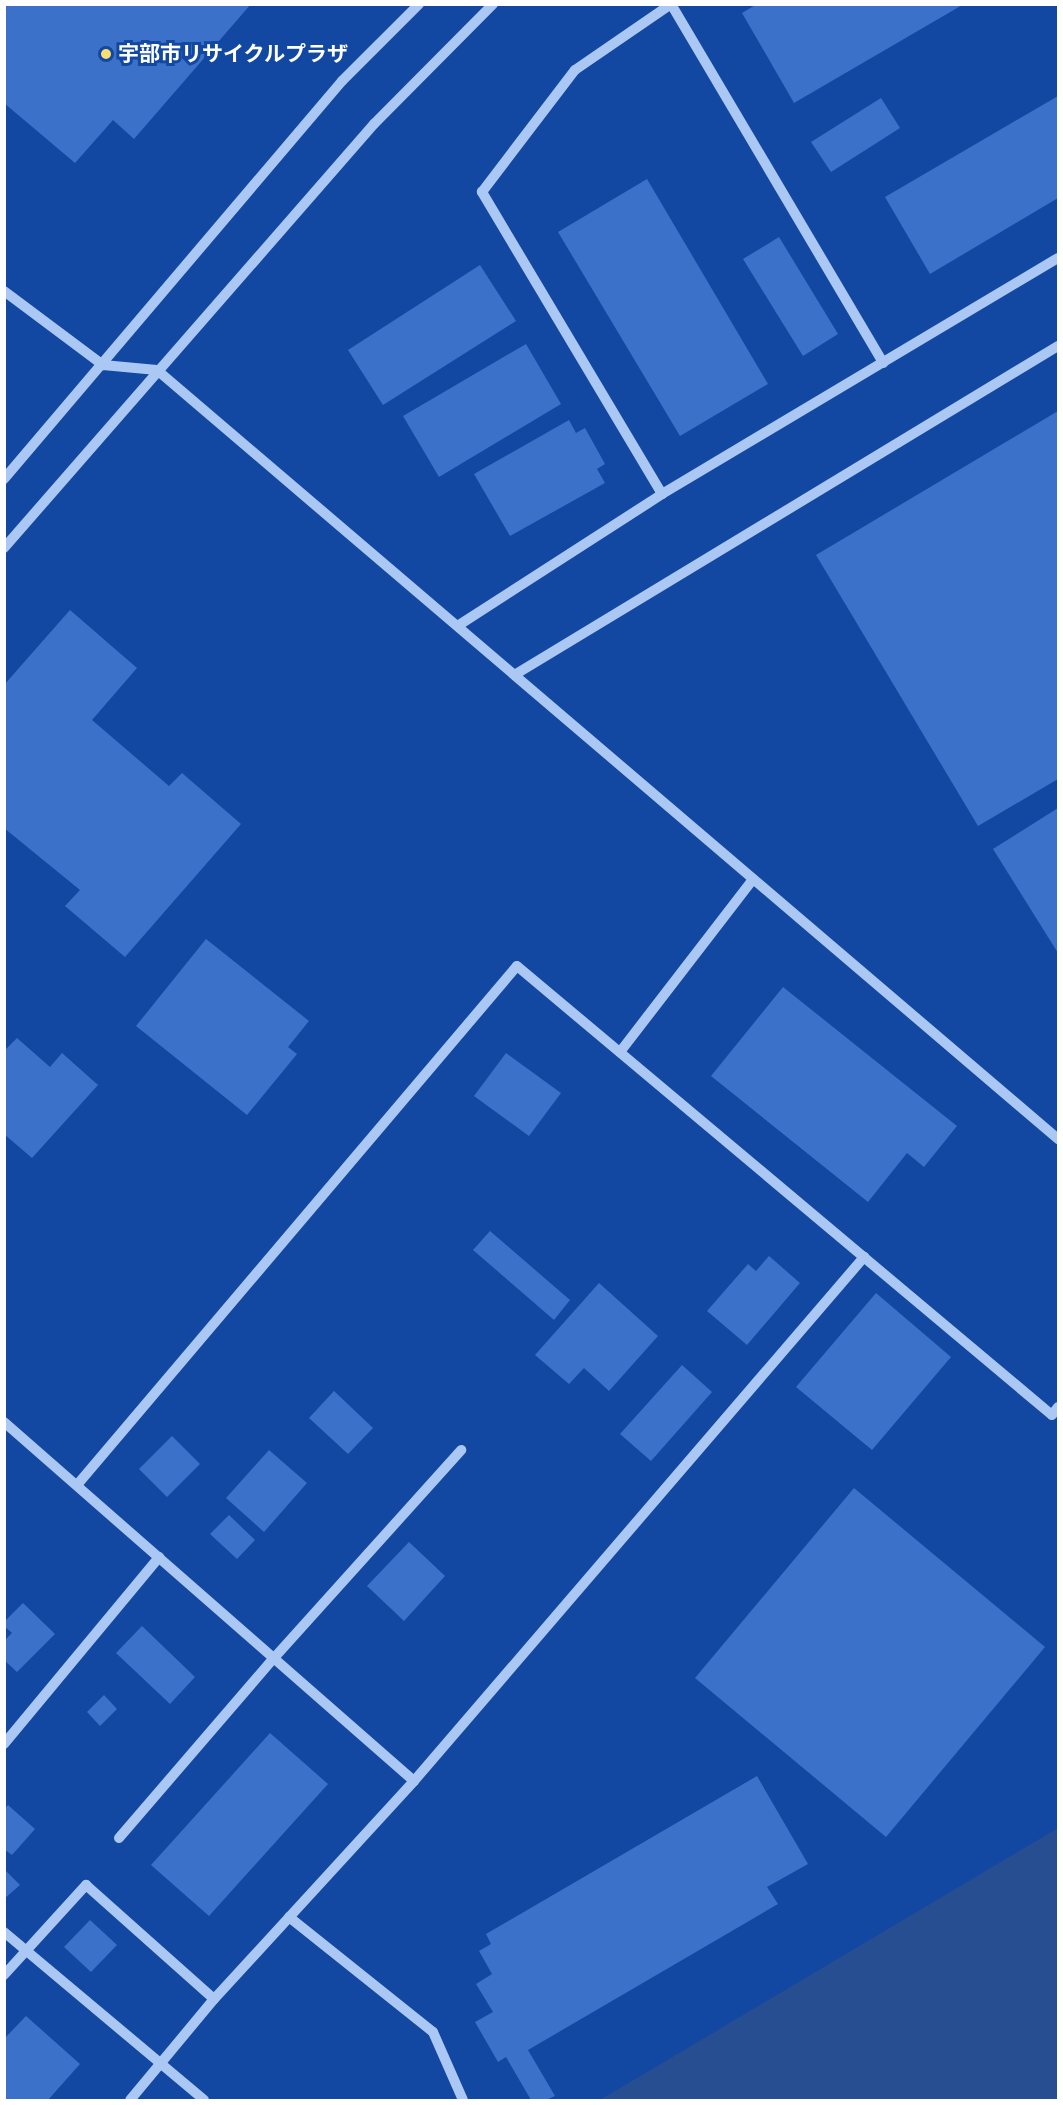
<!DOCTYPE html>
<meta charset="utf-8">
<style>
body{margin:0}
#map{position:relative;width:1063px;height:2105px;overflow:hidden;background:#1248a1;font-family:Helvetica,"Noto Sans JP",sans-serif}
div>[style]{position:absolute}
.water>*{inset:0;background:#274e91}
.building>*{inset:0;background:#3b71c8}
.minor>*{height:10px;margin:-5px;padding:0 5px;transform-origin:5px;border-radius:5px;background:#abc8f5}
.dots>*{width:16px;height:16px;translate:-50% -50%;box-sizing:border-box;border:3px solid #1248a1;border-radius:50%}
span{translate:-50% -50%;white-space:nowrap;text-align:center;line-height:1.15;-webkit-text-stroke:6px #1248a1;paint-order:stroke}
.poi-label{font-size:21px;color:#fff;font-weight:700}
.left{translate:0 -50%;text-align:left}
.frame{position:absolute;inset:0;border:6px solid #fff;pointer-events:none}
</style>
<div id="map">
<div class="water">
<div style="clip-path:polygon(1058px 1828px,1058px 2100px,600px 2100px)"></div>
</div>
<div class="building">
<div style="clip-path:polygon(4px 4px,251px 4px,134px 139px,113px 120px,75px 163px,4px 103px)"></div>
<div style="clip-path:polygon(757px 4px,964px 4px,794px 103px,742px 13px)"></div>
<div style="clip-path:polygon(1058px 96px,1058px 198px,930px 274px,885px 197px)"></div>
<div style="clip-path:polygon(881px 98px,900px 128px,831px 172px,811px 142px)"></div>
<div style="clip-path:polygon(647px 179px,768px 384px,680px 436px,558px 232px)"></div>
<div style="clip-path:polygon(779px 237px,838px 334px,803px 356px,743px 259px)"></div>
<div style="clip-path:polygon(480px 265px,516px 321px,383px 405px,348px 350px)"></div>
<div style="clip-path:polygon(526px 344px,561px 404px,439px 477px,403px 416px)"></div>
<div style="clip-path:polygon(1058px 411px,1058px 779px,978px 826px,816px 555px)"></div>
<div style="clip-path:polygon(569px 420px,576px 433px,585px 428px,605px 464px,597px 469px,605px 483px,510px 536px,474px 474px)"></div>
<div style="clip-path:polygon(70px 610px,137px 668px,92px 720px,169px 786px,182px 773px,241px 824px,125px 957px,65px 906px,80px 890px,4px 828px,4px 685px)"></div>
<div style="clip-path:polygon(1058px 808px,1058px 953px,993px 849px)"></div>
<div style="clip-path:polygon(206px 939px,309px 1021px,288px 1047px,297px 1054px,247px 1115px,136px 1026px)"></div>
<div style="clip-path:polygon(783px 987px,957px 1126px,924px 1167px,907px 1153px,868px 1202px,711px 1076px)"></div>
<div style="clip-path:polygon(17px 1038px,50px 1067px,62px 1053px,98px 1085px,32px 1158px,4px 1134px,4px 1051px)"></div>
<div style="clip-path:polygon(506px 1053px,561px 1093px,529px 1136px,474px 1096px)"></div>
<div style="clip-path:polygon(490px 1231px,570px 1300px,554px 1320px,473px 1250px)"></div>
<div style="clip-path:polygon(769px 1256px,800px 1283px,747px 1345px,707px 1311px,748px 1264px,756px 1271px)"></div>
<div style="clip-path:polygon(599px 1283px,658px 1336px,609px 1391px,584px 1368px,569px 1384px,535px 1355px)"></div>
<div style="clip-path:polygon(876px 1293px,951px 1357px,872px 1450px,796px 1387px)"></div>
<div style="clip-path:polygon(682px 1365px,712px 1392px,651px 1461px,620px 1434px)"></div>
<div style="clip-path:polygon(334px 1391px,373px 1428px,348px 1454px,309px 1418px)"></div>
<div style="clip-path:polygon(172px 1436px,200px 1464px,167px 1497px,139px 1469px)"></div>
<div style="clip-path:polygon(269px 1450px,307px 1483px,264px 1532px,226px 1498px)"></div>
<div style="clip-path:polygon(854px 1488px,1045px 1647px,886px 1837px,695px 1678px)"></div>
<div style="clip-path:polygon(229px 1515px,255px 1540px,237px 1559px,210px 1534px)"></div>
<div style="clip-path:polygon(409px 1542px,445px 1576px,404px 1621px,367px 1586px)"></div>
<div style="clip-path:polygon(23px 1603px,55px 1634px,17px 1672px,4px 1660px,4px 1641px,12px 1633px,4px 1626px,4px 1622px)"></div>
<div style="clip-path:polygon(142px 1626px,195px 1677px,170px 1704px,116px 1653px)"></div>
<div style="clip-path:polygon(104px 1695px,117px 1709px,100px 1726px,87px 1712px)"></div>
<div style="clip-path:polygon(270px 1733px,328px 1784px,209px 1916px,151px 1865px)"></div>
<div style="clip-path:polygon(757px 1776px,808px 1864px,767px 1887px,778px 1904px,528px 2050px,555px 2096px,546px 2100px,531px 2100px,506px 2057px,498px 2062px,475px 2022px,493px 2012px,476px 1984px,492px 1974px,479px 1951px,491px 1944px,486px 1934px)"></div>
<div style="clip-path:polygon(8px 1805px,35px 1829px,12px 1855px,4px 1849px,4px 1809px)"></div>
<div style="clip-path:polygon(4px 1869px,20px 1885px,4px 1899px)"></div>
<div style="clip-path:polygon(90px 1920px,117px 1945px,91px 1972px,64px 1947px)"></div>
<div style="clip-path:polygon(26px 2016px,80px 2064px,48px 2100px,4px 2100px,4px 2039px)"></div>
</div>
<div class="minor">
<div style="left:671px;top:4px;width:417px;rotate:59.4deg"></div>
<div style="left:4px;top:291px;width:124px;rotate:36.8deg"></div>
<div style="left:103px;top:365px;width:54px;rotate:5.3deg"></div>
<div style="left:157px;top:370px;width:1185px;rotate:40.48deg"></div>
<div style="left:4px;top:479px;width:522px;rotate:-49.66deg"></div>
<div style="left:342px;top:81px;width:109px;rotate:-45deg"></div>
<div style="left:662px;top:494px;width:352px;rotate:-120.8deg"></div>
<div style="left:482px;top:192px;width:153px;rotate:-52.7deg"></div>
<div style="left:575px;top:70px;width:116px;rotate:-34.5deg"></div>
<div style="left:4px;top:548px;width:563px;rotate:-48.89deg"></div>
<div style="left:374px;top:124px;width:169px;rotate:-45.2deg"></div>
<div style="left:459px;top:625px;width:242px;rotate:-32.8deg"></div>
<div style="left:662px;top:494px;width:461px;rotate:-30.8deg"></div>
<div style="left:516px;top:674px;width:634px;rotate:-31.18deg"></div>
<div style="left:620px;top:1052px;width:218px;rotate:-52.4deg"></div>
<div style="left:4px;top:1422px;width:545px;rotate:41.21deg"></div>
<div style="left:414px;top:1781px;width:296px;rotate:132.5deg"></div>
<div style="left:214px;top:1999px;width:131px;rotate:129.7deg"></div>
<div style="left:77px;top:1485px;width:680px;rotate:-49.71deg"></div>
<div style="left:517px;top:966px;width:698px;rotate:40.01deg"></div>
<div style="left:1052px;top:1415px;width:10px;rotate:-53deg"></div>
<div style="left:4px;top:1744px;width:243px;rotate:-50.3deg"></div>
<div style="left:414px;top:1781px;width:691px;rotate:-49.34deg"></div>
<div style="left:119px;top:1838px;width:238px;rotate:-49.3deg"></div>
<div style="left:274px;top:1658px;width:280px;rotate:-48deg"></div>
<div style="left:289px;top:1917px;width:184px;rotate:38.6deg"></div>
<div style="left:433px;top:2032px;width:74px;rotate:66.2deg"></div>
<div style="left:4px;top:1932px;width:261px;rotate:40deg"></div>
<div style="left:4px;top:1975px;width:122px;rotate:-47.7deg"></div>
<div style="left:86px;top:1885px;width:171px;rotate:41.7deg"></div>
</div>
<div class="dots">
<div style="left:106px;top:54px;background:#ffdd6f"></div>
</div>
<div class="poi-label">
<span class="left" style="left:118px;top:54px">宇部市リサイクルプラザ</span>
</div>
<div class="frame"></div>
</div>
